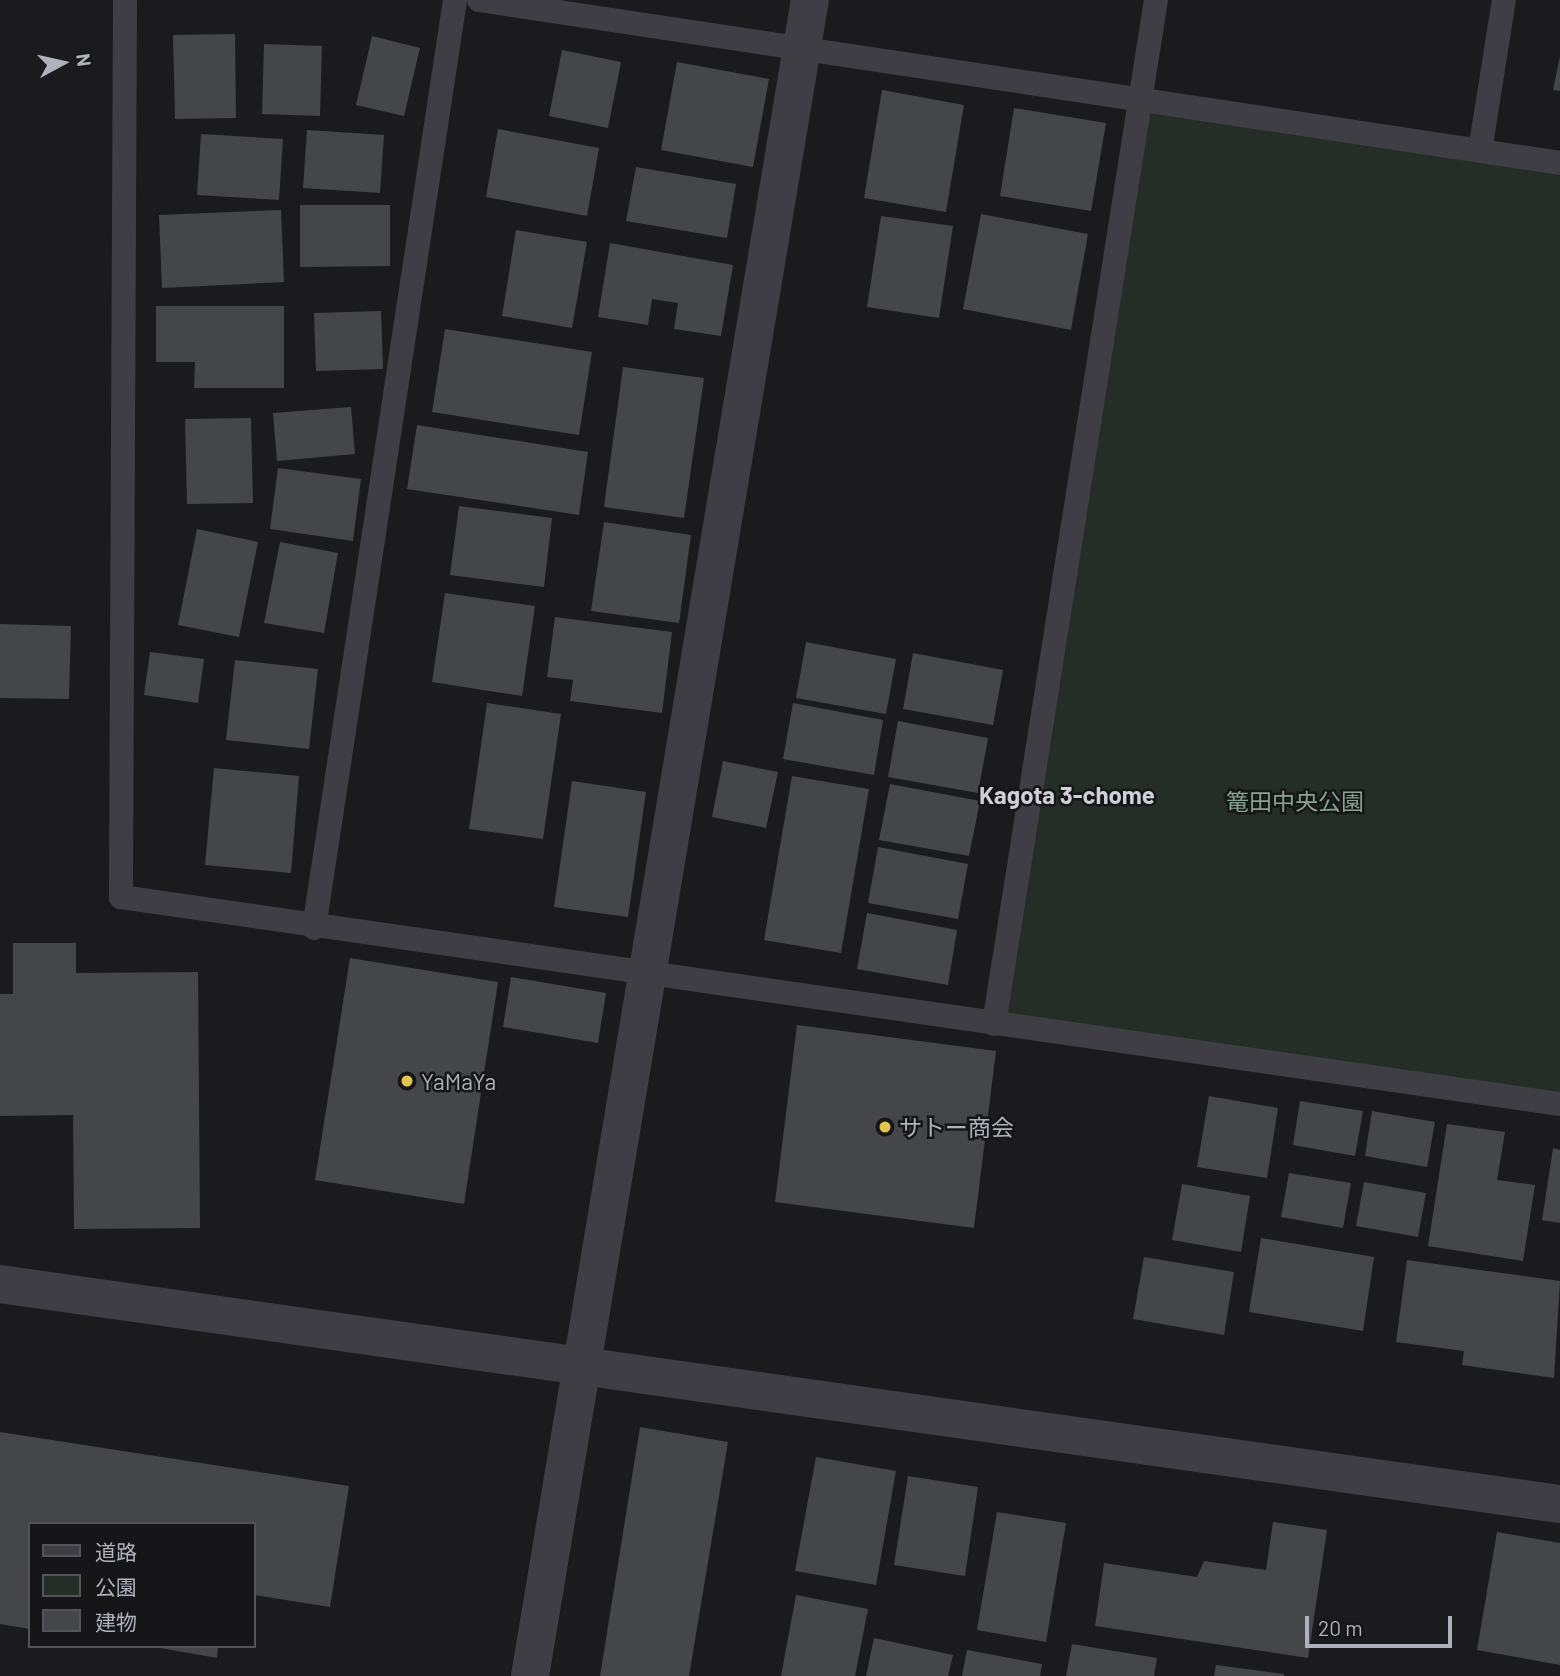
<!DOCTYPE html>
<meta charset="utf-8">
<style>
body{margin:0}
#map{position:relative;width:1560px;height:1676px;overflow:hidden;background:#1b1b1d;font-family:Barlow,"Noto Sans JP",sans-serif}
div>[style]{position:absolute}
.green>*{inset:0;background:#252d27}
.building>*{inset:0;background:#45464a}
.service>*{height:24px;margin:-12px;padding:0 12px;transform-origin:12px;border-radius:12px;background:#3e3e44}
.minor>*{height:38px;margin:-19px;padding:0 19px;transform-origin:19px;border-radius:19px;background:#3e3e44}
.tertiary>*{height:38px;margin:-19px;padding:0 19px;transform-origin:19px;border-radius:19px;background:#3e3e44}
.dots>*{width:19px;height:19px;translate:-50% -50%;box-sizing:border-box;border:4px solid #161618;border-radius:50%}
span{translate:-50% -50%;white-space:nowrap;text-align:center;line-height:1.15;-webkit-text-stroke:5px #161618;paint-order:stroke}
.park-label{font-size:23px;color:#88a48e}
.poi-label{font-size:23px;color:#afb1bb}
.left{translate:0 -50%;text-align:left}
.neighbourhood-label{font-size:24px;color:#cfd0d7;font-weight:700}
.legend{position:absolute;left:28px;top:1522px;width:228px;height:126px;box-sizing:border-box;background:#161618;border:2px solid #535459;margin:0;padding:9px 12px;list-style:none;font-size:21px;color:#afb1bb}
.legend li{display:flex;align-items:center;gap:14px;height:35px}
.legend b{width:35px;border:2px solid #535459}
.north{position:absolute;left:28px;top:28px;width:70px;height:70px;-webkit-text-stroke:5px #161618;paint-order:stroke;rotate:82deg;font-size:19px;font-weight:700;line-height:28px;text-align:center;color:#afb1bb}
.north::after{content:'';display:block;margin:auto;width:24px;height:32px;background:#afb1bb;clip-path:polygon(50% 0,100% 100%,50% 72%,0 100%)}
.scale{position:absolute;left:1305px;top:1616px;width:147px;height:32px;box-sizing:border-box;border:4px solid #afb1bb;border-top:0;padding-left:9px;font-size:21px;line-height:24px;white-space:nowrap;color:#afb1bb;-webkit-text-stroke:5px #161618;paint-order:stroke}
</style>
<div id="map">
<div class="green">
<div style="clip-path:polygon(1140px 98px,1560px 163px,1560px 1104px,994px 1024px)"></div>
</div>
<div class="building">
<div style="clip-path:polygon(235px 34px,236px 118px,175px 119px,173px 35px)"></div>
<div style="clip-path:polygon(372px 36px,420px 48px,404px 116px,356px 105px)"></div>
<div style="clip-path:polygon(264px 44px,322px 46px,320px 116px,262px 114px)"></div>
<div style="clip-path:polygon(562px 50px,621px 62px,608px 128px,549px 116px)"></div>
<div style="clip-path:polygon(1560px 56px,1560px 91px,1553px 90px)"></div>
<div style="clip-path:polygon(677px 62px,769px 79px,753px 167px,661px 150px)"></div>
<div style="clip-path:polygon(882px 90px,964px 105px,946px 212px,864px 198px)"></div>
<div style="clip-path:polygon(1014px 108px,1106px 123px,1091px 211px,1000px 196px)"></div>
<div style="clip-path:polygon(498px 129px,599px 148px,587px 216px,486px 197px)"></div>
<div style="clip-path:polygon(307px 130px,384px 135px,380px 193px,303px 188px)"></div>
<div style="clip-path:polygon(201px 134px,283px 139px,279px 200px,197px 195px)"></div>
<div style="clip-path:polygon(636px 167px,736px 184px,727px 238px,626px 221px)"></div>
<div style="clip-path:polygon(300px 205px,390px 205px,390px 266px,300px 267px)"></div>
<div style="clip-path:polygon(281px 210px,284px 282px,162px 288px,159px 215px)"></div>
<div style="clip-path:polygon(981px 214px,1088px 234px,1071px 330px,963px 309px)"></div>
<div style="clip-path:polygon(881px 216px,953px 226px,939px 318px,867px 307px)"></div>
<div style="clip-path:polygon(516px 230px,587px 242px,572px 328px,502px 316px)"></div>
<div style="clip-path:polygon(610px 243px,733px 265px,721px 336px,674px 329px,678px 303px,652px 299px,648px 325px,598px 317px)"></div>
<div style="clip-path:polygon(156px 306px,284px 306px,284px 388px,194px 388px,195px 362px,156px 362px)"></div>
<div style="clip-path:polygon(381px 311px,383px 369px,316px 371px,314px 313px)"></div>
<div style="clip-path:polygon(445px 329px,592px 352px,579px 435px,432px 412px)"></div>
<div style="clip-path:polygon(623px 367px,704px 378px,684px 518px,604px 507px)"></div>
<div style="clip-path:polygon(351px 407px,355px 454px,277px 461px,273px 413px)"></div>
<div style="clip-path:polygon(251px 418px,253px 503px,187px 504px,185px 419px)"></div>
<div style="clip-path:polygon(417px 425px,588px 452px,579px 515px,407px 489px)"></div>
<div style="clip-path:polygon(278px 468px,361px 479px,353px 541px,270px 529px)"></div>
<div style="clip-path:polygon(459px 506px,552px 518px,544px 587px,450px 575px)"></div>
<div style="clip-path:polygon(604px 522px,691px 535px,679px 623px,591px 611px)"></div>
<div style="clip-path:polygon(197px 529px,258px 542px,239px 637px,178px 625px)"></div>
<div style="clip-path:polygon(280px 542px,338px 553px,324px 633px,264px 623px)"></div>
<div style="clip-path:polygon(445px 593px,535px 606px,522px 696px,432px 682px)"></div>
<div style="clip-path:polygon(555px 617px,672px 632px,662px 713px,570px 701px,573px 680px,547px 677px)"></div>
<div style="clip-path:polygon(0 624px,71px 626px,69px 699px,0 698px)"></div>
<div style="clip-path:polygon(806px 642px,896px 659px,886px 714px,796px 698px)"></div>
<div style="clip-path:polygon(150px 652px,204px 659px,198px 703px,144px 695px)"></div>
<div style="clip-path:polygon(913px 653px,1003px 670px,993px 725px,903px 709px)"></div>
<div style="clip-path:polygon(235px 660px,318px 669px,309px 749px,226px 740px)"></div>
<div style="clip-path:polygon(487px 703px,561px 714px,543px 839px,469px 829px)"></div>
<div style="clip-path:polygon(793px 703px,883px 720px,874px 775px,783px 759px)"></div>
<div style="clip-path:polygon(898px 721px,988px 738px,978px 793px,888px 777px)"></div>
<div style="clip-path:polygon(723px 761px,778px 772px,766px 828px,712px 817px)"></div>
<div style="clip-path:polygon(214px 768px,299px 776px,291px 873px,205px 865px)"></div>
<div style="clip-path:polygon(792px 776px,869px 789px,841px 953px,764px 940px)"></div>
<div style="clip-path:polygon(572px 781px,646px 792px,628px 917px,554px 907px)"></div>
<div style="clip-path:polygon(890px 784px,980px 801px,969px 856px,879px 840px)"></div>
<div style="clip-path:polygon(878px 847px,968px 864px,958px 919px,868px 903px)"></div>
<div style="clip-path:polygon(867px 913px,957px 930px,948px 985px,857px 969px)"></div>
<div style="clip-path:polygon(13px 943px,76px 943px,76px 973px,198px 972px,200px 1228px,74px 1229px,73px 1115px,0 1116px,0 994px,13px 994px)"></div>
<div style="clip-path:polygon(350px 958px,498px 982px,464px 1204px,315px 1180px)"></div>
<div style="clip-path:polygon(511px 977px,606px 993px,598px 1043px,503px 1027px)"></div>
<div style="clip-path:polygon(797px 1025px,996px 1051px,974px 1228px,775px 1202px)"></div>
<div style="clip-path:polygon(1209px 1096px,1278px 1108px,1267px 1178px,1197px 1167px)"></div>
<div style="clip-path:polygon(1300px 1101px,1363px 1111px,1355px 1156px,1293px 1145px)"></div>
<div style="clip-path:polygon(1372px 1111px,1435px 1122px,1427px 1167px,1365px 1156px)"></div>
<div style="clip-path:polygon(1447px 1124px,1505px 1132px,1497px 1180px,1535px 1185px,1523px 1261px,1428px 1246px)"></div>
<div style="clip-path:polygon(1553px 1148px,1560px 1150px,1560px 1223px,1542px 1220px)"></div>
<div style="clip-path:polygon(1289px 1173px,1351px 1183px,1343px 1228px,1281px 1217px)"></div>
<div style="clip-path:polygon(1364px 1182px,1426px 1193px,1418px 1237px,1356px 1226px)"></div>
<div style="clip-path:polygon(1182px 1184px,1250px 1196px,1241px 1252px,1172px 1240px)"></div>
<div style="clip-path:polygon(1261px 1238px,1374px 1257px,1363px 1331px,1249px 1312px)"></div>
<div style="clip-path:polygon(1144px 1257px,1234px 1272px,1224px 1335px,1133px 1319px)"></div>
<div style="clip-path:polygon(1407px 1260px,1560px 1281px,1554px 1378px,1462px 1365px,1464px 1351px,1396px 1342px)"></div>
<div style="clip-path:polygon(640px 1427px,728px 1442px,689px 1676px,600px 1676px)"></div>
<div style="clip-path:polygon(0 1432px,349px 1486px,330px 1607px,254px 1595px,254px 1524px,30px 1524px,30px 1629px,0 1624px)"></div>
<div style="clip-path:polygon(816px 1457px,896px 1471px,876px 1585px,795px 1571px)"></div>
<div style="clip-path:polygon(908px 1476px,978px 1487px,965px 1576px,894px 1565px)"></div>
<div style="clip-path:polygon(997px 1512px,1066px 1523px,1046px 1642px,977px 1630px)"></div>
<div style="clip-path:polygon(1273px 1522px,1327px 1530px,1308px 1658px,1095px 1626px,1104px 1563px,1197px 1577px,1204px 1561px,1266px 1570px)"></div>
<div style="clip-path:polygon(1497px 1532px,1560px 1543px,1560px 1665px,1477px 1650px)"></div>
<div style="clip-path:polygon(796px 1595px,868px 1609px,855px 1676px,781px 1676px)"></div>
<div style="clip-path:polygon(874px 1638px,953px 1655px,948px 1676px,866px 1676px)"></div>
<div style="clip-path:polygon(1072px 1644px,1157px 1658px,1154px 1676px,1066px 1676px)"></div>
<div style="clip-path:polygon(149px 1646px,218px 1646px,217px 1658px)"></div>
<div style="clip-path:polygon(967px 1650px,1042px 1664px,1040px 1676px,962px 1676px)"></div>
<div style="clip-path:polygon(1216px 1665px,1284px 1674px,1284px 1676px,1214px 1676px)"></div>
</div>
<div class="service">
<div style="left:125px;top:0;width:897px;rotate:90.26deg"></div>
<div style="left:121px;top:897px;width:1454px;rotate:8.19deg"></div>
<div style="left:479px;top:0;width:1093px;rotate:8.57deg"></div>
<div style="left:1480px;top:151px;width:153px;rotate:-81deg"></div>
<div style="left:314px;top:928px;width:939px;rotate:-81.36deg"></div>
<div style="left:994px;top:1024px;width:1037px;rotate:-81.01deg"></div>
</div>
<div class="minor">
<div style="left:530px;top:1676px;width:1699px;rotate:-80.52deg"></div>
</div>
<div class="tertiary">
<div style="left:0;top:1284px;width:1575px;rotate:8.03deg"></div>
</div>
<div class="dots">
<div style="left:407px;top:1081px;background:#e1c54f"></div>
<div style="left:885px;top:1127px;background:#e1c54f"></div>
</div>
<div class="park-label">
<span style="left:1295px;top:801px">篭田中央公園</span>
</div>
<div class="poi-label">
<span class="left" style="left:421px;top:1081px">YaMaYa</span>
<span class="left" style="left:899px;top:1127px">サトー商会</span>
</div>
<div class="neighbourhood-label">
<span style="left:1067px;top:795px">Kagota 3-chome</span>
</div>
<ul class="legend">
<li><b style="height:9px;background:#3e3e44"></b>道路</li>
<li><b style="height:19px;background:#252d27"></b>公園</li>
<li><b style="height:19px;background:#45464a"></b>建物</li>
</ul>
<div class="north">N</div>
<div class="scale">20 m</div>
</div>
